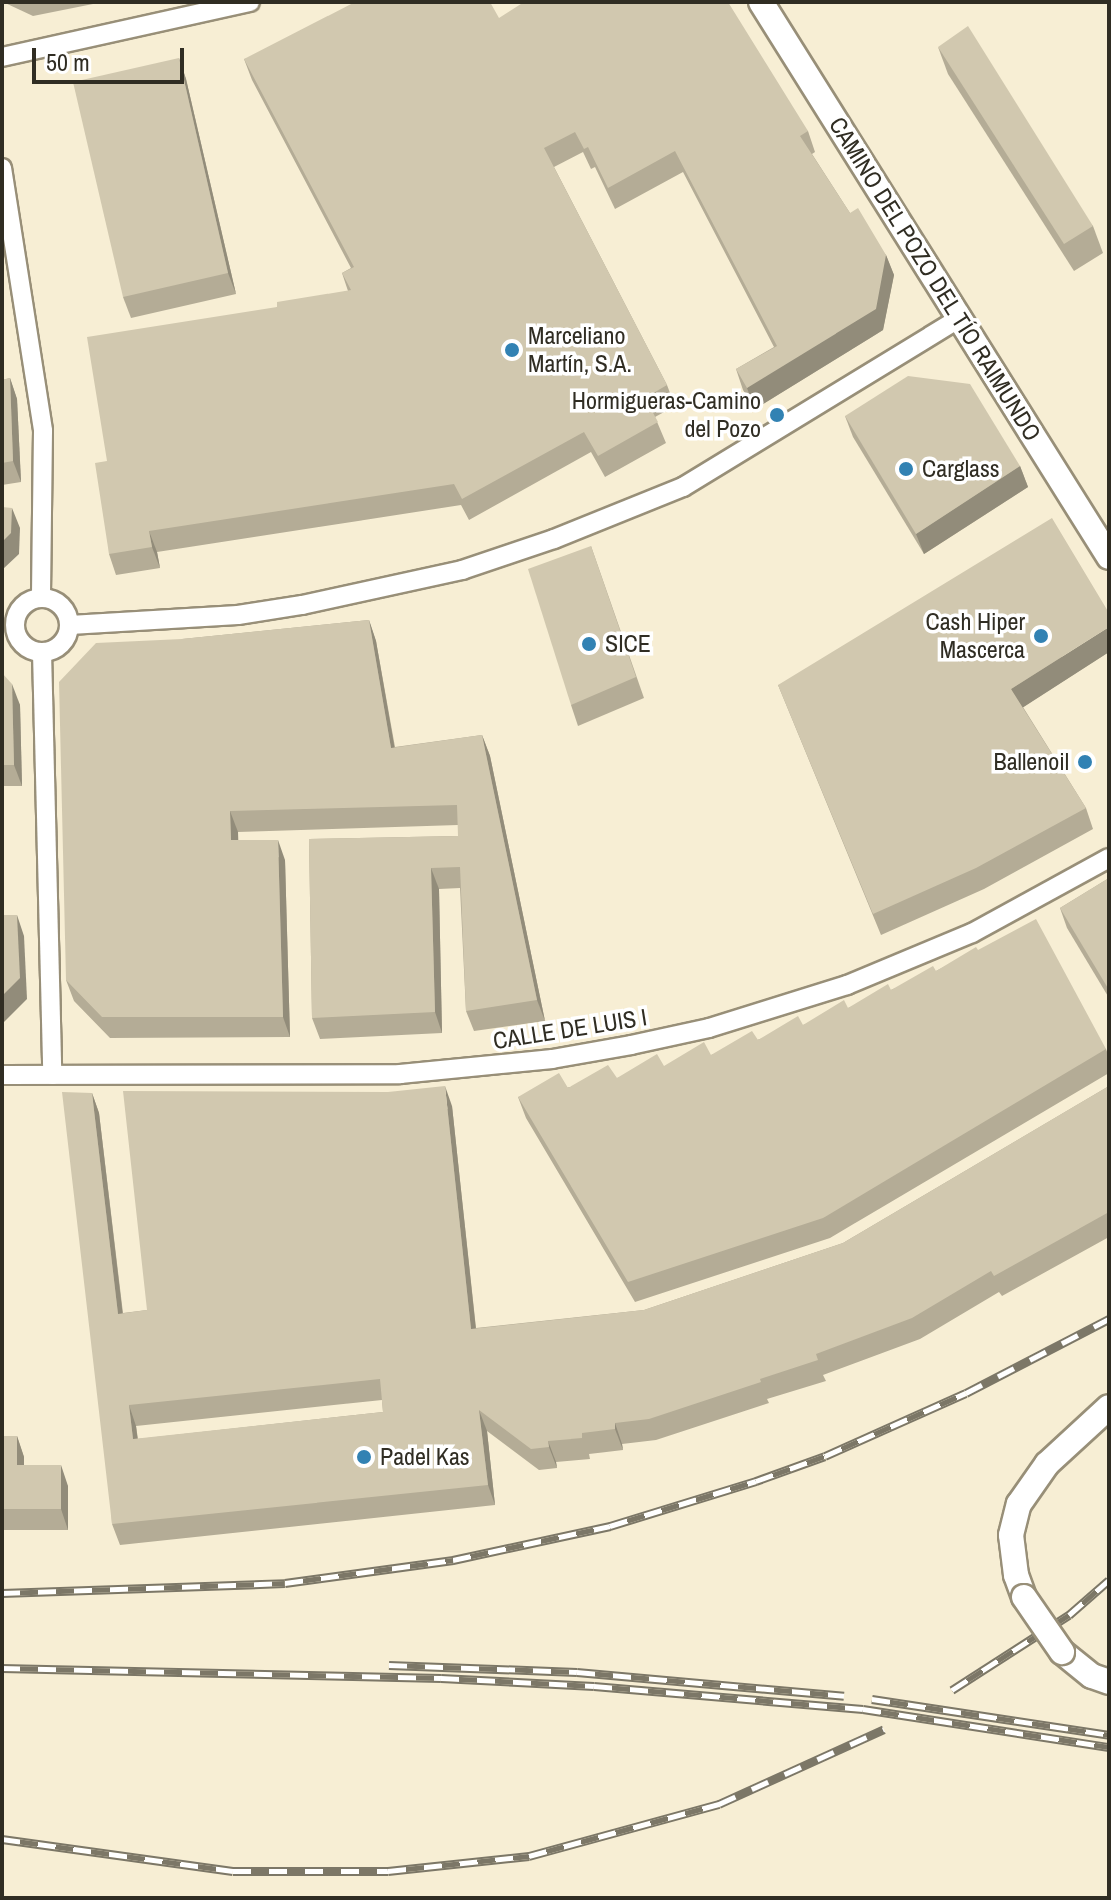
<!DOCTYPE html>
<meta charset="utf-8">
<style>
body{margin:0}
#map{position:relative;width:1111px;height:1900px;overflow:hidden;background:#f7eed4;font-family:"Archivo Narrow",sans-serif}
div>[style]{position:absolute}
.roads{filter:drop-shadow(2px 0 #988f78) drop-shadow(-2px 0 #988f78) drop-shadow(0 2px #988f78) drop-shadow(0 -2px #988f78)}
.minor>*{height:18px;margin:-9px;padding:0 9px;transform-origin:9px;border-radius:9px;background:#fff}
.minor>.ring{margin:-9px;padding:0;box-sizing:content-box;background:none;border:18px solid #fff;border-radius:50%}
.tertiary>*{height:24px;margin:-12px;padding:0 12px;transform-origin:12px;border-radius:12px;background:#fff}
.rail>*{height:9px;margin-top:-4.5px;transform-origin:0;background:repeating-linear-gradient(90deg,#fff 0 18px,#7c7767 0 36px);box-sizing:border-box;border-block:2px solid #7c7767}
.bridges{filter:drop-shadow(2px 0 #988f78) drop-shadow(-2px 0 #988f78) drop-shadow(0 2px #988f78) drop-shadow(0 -2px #988f78)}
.tertiary-bridge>*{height:24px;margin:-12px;padding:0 12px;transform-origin:12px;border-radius:12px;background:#fff}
.wall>*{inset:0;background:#b4ac96}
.shaded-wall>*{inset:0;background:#928c7a}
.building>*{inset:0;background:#d1c8af}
.dots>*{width:22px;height:22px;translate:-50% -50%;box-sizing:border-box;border:4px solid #fff;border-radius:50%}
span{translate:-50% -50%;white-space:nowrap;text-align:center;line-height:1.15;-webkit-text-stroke:7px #fff;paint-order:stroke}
.street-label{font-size:24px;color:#302d23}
.poi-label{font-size:24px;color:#302d23}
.left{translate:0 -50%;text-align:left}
.right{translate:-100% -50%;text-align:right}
.frame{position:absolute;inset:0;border:4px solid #302d23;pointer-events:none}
.scale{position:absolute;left:32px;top:48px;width:152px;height:36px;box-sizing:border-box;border:4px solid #302d23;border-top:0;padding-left:10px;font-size:24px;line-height:28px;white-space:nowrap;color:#302d23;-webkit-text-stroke:6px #fff;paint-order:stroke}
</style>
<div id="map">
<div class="roads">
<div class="minor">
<div style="left:2px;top:57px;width:254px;rotate:-12.5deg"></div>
<div style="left:2px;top:168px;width:266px;rotate:81.1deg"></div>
<div style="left:43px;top:431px;width:167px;rotate:90.7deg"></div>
<div class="ring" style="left:15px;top:598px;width:36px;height:36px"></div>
<div style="left:70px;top:625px;width:168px;rotate:-3.4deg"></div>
<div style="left:238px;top:615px;width:65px;rotate:-8.9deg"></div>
<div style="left:302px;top:605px;width:164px;rotate:-12.3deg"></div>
<div style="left:462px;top:570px;width:97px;rotate:-18.6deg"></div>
<div style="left:554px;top:539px;width:139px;rotate:-22deg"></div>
<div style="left:683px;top:487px;width:324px;rotate:-31.4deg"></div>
<div style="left:42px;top:652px;width:423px;rotate:88.6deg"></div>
<div style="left:2px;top:1075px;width:398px;rotate:-0.1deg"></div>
<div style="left:400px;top:1074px;width:153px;rotate:-5.6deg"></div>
<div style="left:552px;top:1059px;width:80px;rotate:-10deg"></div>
<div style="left:631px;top:1045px;width:80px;rotate:-12.3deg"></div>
<div style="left:709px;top:1028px;width:145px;rotate:-17.3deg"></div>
<div style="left:847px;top:985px;width:135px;rotate:-22.6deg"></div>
<div style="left:972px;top:933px;width:156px;rotate:-28.7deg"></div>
</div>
<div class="tertiary">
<div style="left:761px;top:2px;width:655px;rotate:57.91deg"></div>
<div style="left:1024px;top:1597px;width:23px;rotate:-110deg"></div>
<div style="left:1016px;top:1575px;width:40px;rotate:-97.1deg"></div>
<div style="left:1011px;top:1535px;width:32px;rotate:-76deg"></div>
<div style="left:1019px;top:1504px;width:49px;rotate:-55deg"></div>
<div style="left:1047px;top:1464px;width:84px;rotate:-42.6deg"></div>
<div style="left:1062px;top:1652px;width:38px;rotate:39deg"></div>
<div style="left:1092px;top:1676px;width:18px;rotate:19deg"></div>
</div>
</div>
<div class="rail">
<div style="left:2px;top:1593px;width:283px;rotate:-2deg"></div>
<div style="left:285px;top:1583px;width:170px;rotate:-7.8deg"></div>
<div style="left:453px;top:1560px;width:161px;rotate:-12.2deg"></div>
<div style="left:610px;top:1526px;width:153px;rotate:-17.1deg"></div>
<div style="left:756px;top:1481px;width:73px;rotate:-19.9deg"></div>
<div style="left:825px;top:1456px;width:154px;rotate:-24.1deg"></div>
<div style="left:966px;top:1393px;width:161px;rotate:-27.4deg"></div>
<div style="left:389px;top:1665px;width:188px;rotate:2.1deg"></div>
<div style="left:577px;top:1672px;width:268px;rotate:5.1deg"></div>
<div style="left:2px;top:1668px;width:439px;rotate:1.3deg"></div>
<div style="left:441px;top:1678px;width:153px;rotate:3deg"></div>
<div style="left:594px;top:1686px;width:270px;rotate:4.9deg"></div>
<div style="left:863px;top:1709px;width:249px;rotate:8.8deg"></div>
<div style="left:952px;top:1690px;width:139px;rotate:-32.7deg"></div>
<div style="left:1069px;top:1615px;width:53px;rotate:-41.2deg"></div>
<div style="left:872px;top:1699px;width:240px;rotate:8.6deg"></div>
<div style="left:2px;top:1839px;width:233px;rotate:7.9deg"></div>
<div style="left:233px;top:1871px;width:155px"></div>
<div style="left:388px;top:1871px;width:142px;rotate:-6.1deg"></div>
<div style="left:529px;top:1856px;width:197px;rotate:-15.3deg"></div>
<div style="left:719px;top:1804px;width:181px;rotate:-24.4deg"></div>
</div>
<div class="bridges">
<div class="tertiary-bridge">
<div style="left:1024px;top:1597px;width:67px;rotate:55.4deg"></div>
</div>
</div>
<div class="wall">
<div style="clip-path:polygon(3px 2px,103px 2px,33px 16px)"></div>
<div style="clip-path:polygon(499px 18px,808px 131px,815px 152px,812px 154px,850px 213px,886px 255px,894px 275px,883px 330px,755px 409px,743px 390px,736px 369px,774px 347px,683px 172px,615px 209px,595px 167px,591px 169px,583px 152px,554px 167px,667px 385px,675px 406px,655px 417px,666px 443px,605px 477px,591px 452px,469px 520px,461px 505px,157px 552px,160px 568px,116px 575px,109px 554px,107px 461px,277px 307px,348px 291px,342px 273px,351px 268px,252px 80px,244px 59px)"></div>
<div style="clip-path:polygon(938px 47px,1093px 226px,1103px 253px,1074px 271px,948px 74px)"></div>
<div style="clip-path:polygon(179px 58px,186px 79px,236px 294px,131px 318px,123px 297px)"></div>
<div style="clip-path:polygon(10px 378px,17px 399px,21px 482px,2px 485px,2px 380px)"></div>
<div style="clip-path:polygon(845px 416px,1020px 466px,1028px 487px,924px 554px,853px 437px)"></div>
<div style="clip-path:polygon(591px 546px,644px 698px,578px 726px,571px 705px)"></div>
<div style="clip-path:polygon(369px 620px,376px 641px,395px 747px,482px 735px,490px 756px,545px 1021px,474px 1031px,466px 1011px,460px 888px,439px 889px,442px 1033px,320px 1039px,312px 1018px,309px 839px,458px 836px,458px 825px,238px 832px,238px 840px,285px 860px,290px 1037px,110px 1038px,74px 1001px,66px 980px,182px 639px)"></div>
<div style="clip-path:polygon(1109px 652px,1023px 707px,1086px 808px,1093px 829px,984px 889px,881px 935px,778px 685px)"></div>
<div style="clip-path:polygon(2px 673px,20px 705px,22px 786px,2px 786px)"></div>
<div style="clip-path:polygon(1109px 878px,1109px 998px,1067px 928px,1060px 908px)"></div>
<div style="clip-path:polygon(978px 950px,1106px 1049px,1109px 1057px,1109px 1073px,830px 1238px,635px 1302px,526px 1118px,518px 1097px,617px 1078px,711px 1055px,803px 1025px,848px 1008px,936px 971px)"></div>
<div style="clip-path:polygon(evenodd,1109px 1086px,1109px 1237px,1002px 1296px,999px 1292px,920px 1339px,823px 1375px,826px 1381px,767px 1399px,769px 1403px,656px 1440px,622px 1444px,623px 1450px,589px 1454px,590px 1459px,556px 1462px,557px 1468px,539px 1470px,487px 1431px,495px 1505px,120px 1545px,112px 1524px,92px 1093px,99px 1113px,123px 1313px,147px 1310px,452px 1106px,476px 1328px,644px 1310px,843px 1243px,1109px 1086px,382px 1400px,383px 1412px,138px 1439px,136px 1426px,382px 1400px)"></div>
<div style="clip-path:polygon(2px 1436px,17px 1436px,24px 1457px,24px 1465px,68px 1486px,68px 1530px,2px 1530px)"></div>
</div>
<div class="shaded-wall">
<div style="clip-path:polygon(179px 58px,186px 79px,236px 294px,228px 273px)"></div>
<div style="clip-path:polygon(886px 255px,894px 275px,883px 330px,755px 409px,747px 388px)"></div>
<div style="clip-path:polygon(10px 378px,17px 399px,21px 482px,13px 461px)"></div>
<div style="clip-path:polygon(1020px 466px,1028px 487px,924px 554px,916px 534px)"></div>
<div style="clip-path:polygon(12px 508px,20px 528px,19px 554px,2px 570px,2px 542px)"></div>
<div style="clip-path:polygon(149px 531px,157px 552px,160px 568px,152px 547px)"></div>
<div style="clip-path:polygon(369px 620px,376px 641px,398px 768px,391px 748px)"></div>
<div style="clip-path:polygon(1109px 627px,1109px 652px,1019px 710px,1011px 689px)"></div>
<div style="clip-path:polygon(12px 684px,20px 705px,22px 786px,14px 765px)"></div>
<div style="clip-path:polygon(482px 735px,490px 756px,545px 1021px,537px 1000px)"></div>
<div style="clip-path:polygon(230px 811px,238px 832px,239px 861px,231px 840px)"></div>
<div style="clip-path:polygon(278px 840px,285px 860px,290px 1037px,283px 1017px)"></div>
<div style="clip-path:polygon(431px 868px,439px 889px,442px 1033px,435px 1012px)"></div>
<div style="clip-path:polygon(17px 915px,24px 936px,27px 999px,2px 1024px,2px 996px)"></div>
<div style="clip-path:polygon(445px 1086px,452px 1106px,478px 1349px,471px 1329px)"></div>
<div style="clip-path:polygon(92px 1093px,99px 1113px,125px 1334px,118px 1314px)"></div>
<div style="clip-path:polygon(129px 1405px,136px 1426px,140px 1460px,133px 1439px)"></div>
<div style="clip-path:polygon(479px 1410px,487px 1431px,495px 1505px,488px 1485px)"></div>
<div style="clip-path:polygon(615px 1423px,622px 1444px,623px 1450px,615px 1429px)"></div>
<div style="clip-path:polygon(17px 1436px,24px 1457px,24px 1486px,17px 1465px)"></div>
<div style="clip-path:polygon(548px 1441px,556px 1462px,557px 1468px,549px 1447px)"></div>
<div style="clip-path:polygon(61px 1465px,68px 1486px,68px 1530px,61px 1509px)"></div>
</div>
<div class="building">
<div style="clip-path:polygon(355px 2px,490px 2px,499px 18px,524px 2px,728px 2px,808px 131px,800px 136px,850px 213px,858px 208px,886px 255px,876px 309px,747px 388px,736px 369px,777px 346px,675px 151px,608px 188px,588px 147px,584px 149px,575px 132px,544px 148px,667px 385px,645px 398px,658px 422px,598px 456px,584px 432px,462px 499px,454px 484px,149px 531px,152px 547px,109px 554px,95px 463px,107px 461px,87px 337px,277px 307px,277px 302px,351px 290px,342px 273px,354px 267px,244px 59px)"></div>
<div style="clip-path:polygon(968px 26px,1093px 226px,1064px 244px,938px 47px)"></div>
<div style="clip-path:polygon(179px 58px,228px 273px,123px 297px,73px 82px)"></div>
<div style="clip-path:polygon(908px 376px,970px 384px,1020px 466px,916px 534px,845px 416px)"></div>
<div style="clip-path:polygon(10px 378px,13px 461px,2px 463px,2px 380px)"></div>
<div style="clip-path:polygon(2px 507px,12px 508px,11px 533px,2px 542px)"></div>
<div style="clip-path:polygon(1052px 518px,1109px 613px,1109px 627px,1011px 689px,1086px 808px,976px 868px,873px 914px,778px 685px)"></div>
<div style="clip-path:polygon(591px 546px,636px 677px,571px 705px,528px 569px)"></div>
<div style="clip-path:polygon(369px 620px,391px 748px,482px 735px,537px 1000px,466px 1011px,460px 867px,431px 868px,435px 1012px,312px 1018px,309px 839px,458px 836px,457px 805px,230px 811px,231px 840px,278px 840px,283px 1017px,102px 1017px,66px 980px,59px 682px,96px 643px,182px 639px)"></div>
<div style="clip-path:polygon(2px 673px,12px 684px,14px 765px,2px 765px)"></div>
<div style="clip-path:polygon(1109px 878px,1109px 990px,1060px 908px)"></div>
<div style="clip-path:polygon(2px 915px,17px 915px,20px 978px,2px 996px)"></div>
<div style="clip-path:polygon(1036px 919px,1106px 1049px,823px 1218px,628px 1282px,518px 1097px,559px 1073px,568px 1088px,608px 1065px,617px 1078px,657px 1054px,664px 1066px,704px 1042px,711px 1055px,752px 1031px,758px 1040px,798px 1016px,803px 1025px,844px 1000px,848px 1008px,888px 984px,891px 990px,933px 966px,936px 971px,976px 947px,978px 950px)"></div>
<div style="clip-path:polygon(evenodd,445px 1086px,471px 1329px,644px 1310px,843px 1243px,1109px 1086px,1109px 1212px,994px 1276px,991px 1271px,912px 1318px,816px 1354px,818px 1360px,760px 1379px,761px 1382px,649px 1419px,615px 1423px,615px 1429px,582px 1433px,582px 1438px,548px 1441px,549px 1447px,531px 1449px,479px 1410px,488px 1485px,112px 1524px,62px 1092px,92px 1093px,118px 1314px,147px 1310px,123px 1091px,388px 1092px,445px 1086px,380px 1379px,383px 1412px,133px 1439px,129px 1405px,380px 1379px)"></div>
<div style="clip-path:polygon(2px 1436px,17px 1436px,17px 1465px,61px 1465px,61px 1509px,2px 1509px)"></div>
</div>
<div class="dots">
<div style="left:512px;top:350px;background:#3282b3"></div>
<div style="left:777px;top:415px;background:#3282b3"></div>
<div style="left:906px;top:469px;background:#3282b3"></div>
<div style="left:1041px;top:636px;background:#3282b3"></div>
<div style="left:589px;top:644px;background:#3282b3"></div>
<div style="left:1085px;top:762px;background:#3282b3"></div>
<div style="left:364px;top:1457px;background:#3282b3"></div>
</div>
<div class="street-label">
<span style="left:935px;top:279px;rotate:58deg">CAMINO DEL POZO DEL TÍO RAIMUNDO</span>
<span style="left:570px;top:1029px;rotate:-9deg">CALLE DE LUIS I</span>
</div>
<div class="poi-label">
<span class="left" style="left:528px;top:350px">Marceliano<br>Martín, S.A.</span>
<span class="right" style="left:761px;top:415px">Hormigueras-Camino<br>del Pozo</span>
<span class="left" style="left:922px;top:469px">Carglass</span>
<span class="right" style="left:1025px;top:636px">Cash Hiper<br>Mascerca</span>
<span class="left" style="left:605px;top:644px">SICE</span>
<span class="right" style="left:1069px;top:762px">Ballenoil</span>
<span class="left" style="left:380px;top:1457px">Padel Kas</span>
</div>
<div class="frame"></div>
<div class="scale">50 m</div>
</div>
